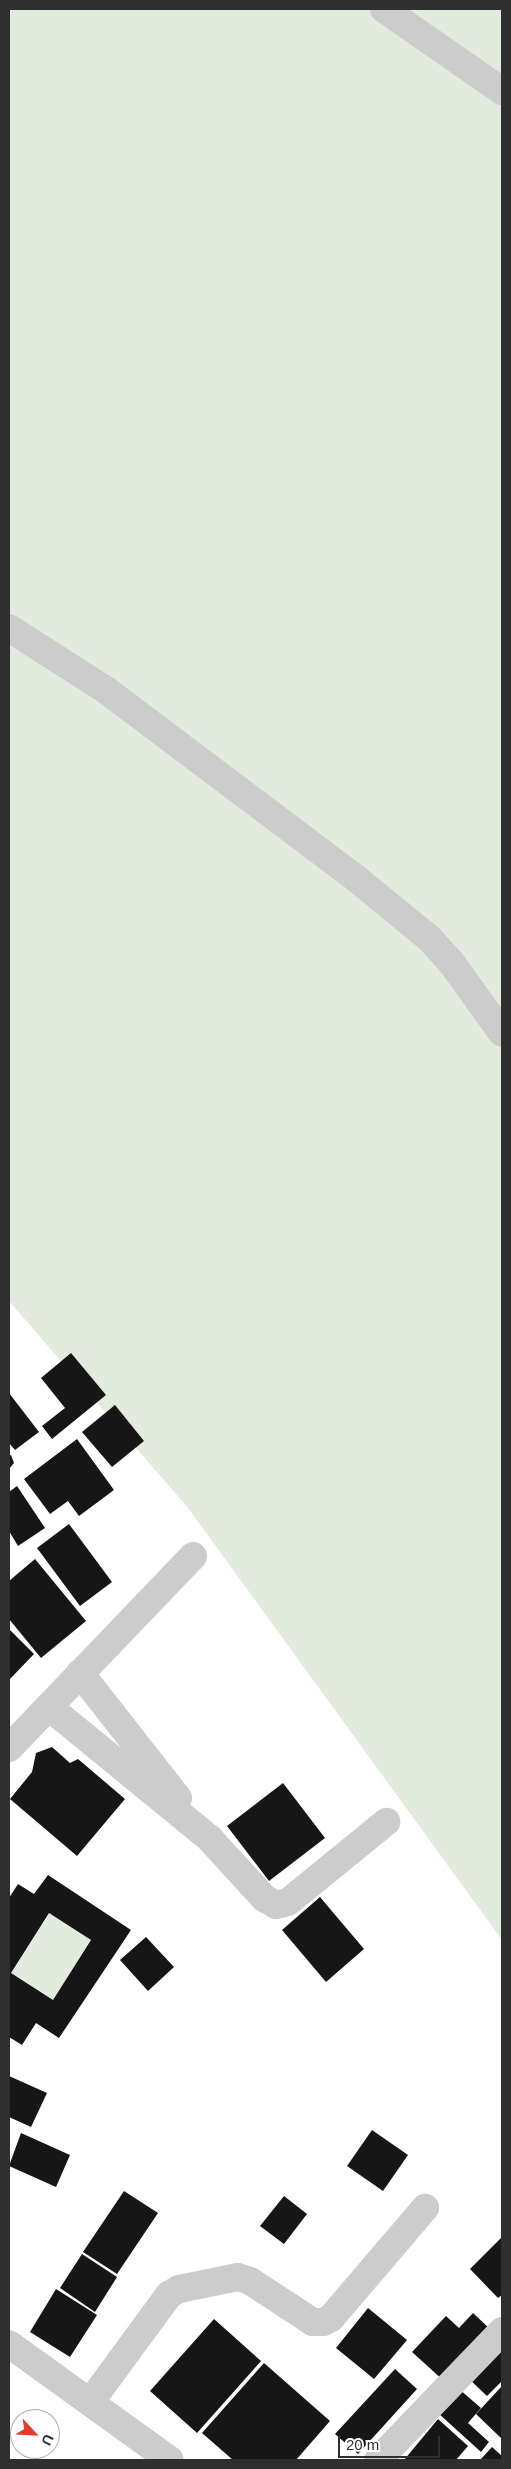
<!DOCTYPE html>
<style>
body{margin:0}
#map{position:relative;width:511px;height:2469px;overflow:hidden;background:#fff;font-family:Helvetica,sans-serif}
div>[style]{position:absolute}
.green>*{inset:0;background:#e2ecdc}
.building>*{inset:0;background:#161616}
.minor>*{height:28px;margin:-14px;padding:0 14px;transform-origin:14px;border-radius:14px;background:#ccc}
span{translate:-50% -50%;white-space:nowrap;text-align:center;line-height:1.15;-webkit-text-stroke:5px #fff;paint-order:stroke}
.frame{position:absolute;inset:0;border:10px solid #2f2f2f;pointer-events:none}
.north{position:absolute;left:10px;top:2409px;width:50px;height:50px;box-sizing:border-box;background:#fff;border:1px solid #acacac;border-radius:50%;rotate:115deg;font-size:14px;font-weight:700;line-height:20px;text-align:center;color:#2f2f2f}
.north::after{content:'';display:block;margin:auto;width:18px;height:22px;background:#e83b2e;clip-path:polygon(50% 0,100% 100%,50% 72%,0 100%)}
.scale{position:absolute;left:338px;top:2436px;width:102px;height:22px;box-sizing:border-box;border:2px solid #2f2f2f;border-top:0;padding-left:6px;font-size:15px;line-height:18px;white-space:nowrap;color:#2f2f2f;-webkit-text-stroke:4px #fff;paint-order:stroke}
</style>
<div id="map">
<div class="green">
<div style="clip-path:polygon(9px 9px,502px 9px,502px 1940px,188px 1508px,9px 1301px)"></div>
<div style="clip-path:polygon(49px 1913px,91px 1940px,53px 2000px,11px 1973px)"></div>
</div>
<div class="building">
<div style="clip-path:polygon(71px 1353px,106px 1395px,52px 1439px,42px 1426px,65px 1408px,41px 1378px)"></div>
<div style="clip-path:polygon(9px 1393px,39px 1432px,15px 1450px,9px 1443px)"></div>
<div style="clip-path:polygon(115px 1405px,144px 1441px,112px 1467px,82px 1432px)"></div>
<div style="clip-path:polygon(77px 1439px,114px 1490px,79px 1516px,68px 1501px,50px 1514px,24px 1479px)"></div>
<div style="clip-path:polygon(11px 1455px,14px 1463px,9px 1469px,9px 1456px)"></div>
<div style="clip-path:polygon(17px 1486px,45px 1528px,18px 1546px,9px 1531px,9px 1492px)"></div>
<div style="clip-path:polygon(69px 1524px,112px 1582px,80px 1606px,37px 1548px)"></div>
<div style="clip-path:polygon(35px 1559px,86px 1621px,41px 1658px,9px 1619px,9px 1581px)"></div>
<div style="clip-path:polygon(9px 1629px,34px 1654px,9px 1680px)"></div>
<div style="clip-path:polygon(52px 1747px,70px 1763px,78px 1759px,125px 1799px,77px 1856px,10px 1799px,32px 1772px,36px 1753px)"></div>
<div style="clip-path:polygon(283px 1783px,325px 1838px,269px 1881px,227px 1826px)"></div>
<div style="clip-path:polygon(evenodd,48px 1875px,131px 1930px,59px 2038px,36px 2023px,22px 2045px,9px 2037px,9px 1898px,18px 1884px,34px 1894px,48px 1875px,49px 1913px,91px 1940px,53px 2000px,11px 1973px,49px 1913px)"></div>
<div style="clip-path:polygon(320px 1897px,364px 1949px,326px 1982px,282px 1930px)"></div>
<div style="clip-path:polygon(146px 1937px,174px 1967px,148px 1991px,120px 1960px)"></div>
<div style="clip-path:polygon(9px 2076px,47px 2093px,31px 2127px,9px 2117px)"></div>
<div style="clip-path:polygon(372px 2130px,408px 2155px,383px 2191px,347px 2166px)"></div>
<div style="clip-path:polygon(21px 2133px,70px 2155px,56px 2187px,9px 2166px)"></div>
<div style="clip-path:polygon(124px 2191px,158px 2213px,117px 2274px,83px 2252px)"></div>
<div style="clip-path:polygon(284px 2196px,307px 2214px,284px 2244px,260px 2226px)"></div>
<div style="clip-path:polygon(501px 2238px,502px 2295px,498px 2298px,470px 2269px)"></div>
<div style="clip-path:polygon(82px 2254px,117px 2277px,95px 2312px,60px 2288px)"></div>
<div style="clip-path:polygon(56px 2289px,97px 2315px,70px 2357px,30px 2332px)"></div>
<div style="clip-path:polygon(368px 2308px,407px 2340px,374px 2379px,336px 2348px)"></div>
<div style="clip-path:polygon(473px 2313px,491px 2330px,444px 2381px,412px 2352px,446px 2316px,459px 2328px)"></div>
<div style="clip-path:polygon(214px 2319px,261px 2361px,197px 2433px,150px 2391px)"></div>
<div style="clip-path:polygon(502px 2342px,502px 2381px,487px 2396px,467px 2377px)"></div>
<div style="clip-path:polygon(264px 2363px,330px 2421px,296px 2460px,233px 2460px,202px 2433px)"></div>
<div style="clip-path:polygon(395px 2369px,417px 2389px,358px 2454px,335px 2434px)"></div>
<div style="clip-path:polygon(502px 2386px,502px 2439px,476px 2414px)"></div>
<div style="clip-path:polygon(459px 2389px,481px 2408px,468px 2423px,489px 2442px,481px 2452px,438px 2413px)"></div>
<div style="clip-path:polygon(438px 2419px,468px 2446px,456px 2460px,404px 2460px)"></div>
<div style="clip-path:polygon(492px 2447px,502px 2456px,502px 2460px,480px 2460px)"></div>
</div>
<div class="minor">
<div style="left:384px;top:9px;width:144px;rotate:34.8deg"></div>
<div style="left:9px;top:628px;width:115px;rotate:32.6deg"></div>
<div style="left:106px;top:690px;width:316px;rotate:37deg"></div>
<div style="left:358px;top:880px;width:93px;rotate:39.3deg"></div>
<div style="left:430px;top:939px;width:31px;rotate:48deg"></div>
<div style="left:451px;top:962px;width:87px;rotate:54.3deg"></div>
<div style="left:80px;top:1673px;width:159px;rotate:51.9deg"></div>
<div style="left:49px;top:1707px;width:208px;rotate:39.3deg"></div>
<div style="left:210px;top:1839px;width:80px;rotate:47.5deg"></div>
<div style="left:264px;top:1898px;width:14px;rotate:30deg"></div>
<div style="left:276px;top:1905px;width:12px;rotate:-14deg"></div>
<div style="left:288px;top:1902px;width:127px;rotate:-39.2deg"></div>
<div style="left:9px;top:1748px;width:266px;rotate:-46.2deg"></div>
<div style="left:9px;top:2344px;width:198px;rotate:35.8deg"></div>
<div style="left:91px;top:2401px;width:132px;rotate:-53.7deg"></div>
<div style="left:169px;top:2295px;width:12px;rotate:-31deg"></div>
<div style="left:179px;top:2289px;width:60px;rotate:-11.5deg"></div>
<div style="left:238px;top:2277px;width:13px;rotate:18deg"></div>
<div style="left:250px;top:2281px;width:75px;rotate:33.1deg"></div>
<div style="left:313px;top:2322px;width:10px"></div>
<div style="left:323px;top:2322px;width:9px;rotate:-27deg"></div>
<div style="left:331px;top:2318px;width:145px;rotate:-49.5deg"></div>
<div style="left:378px;top:2460px;width:179px;rotate:-46.1deg"></div>
</div>
<div class="frame"></div>
<div class="north">U</div>
<div class="scale">20 m</div>
</div>
